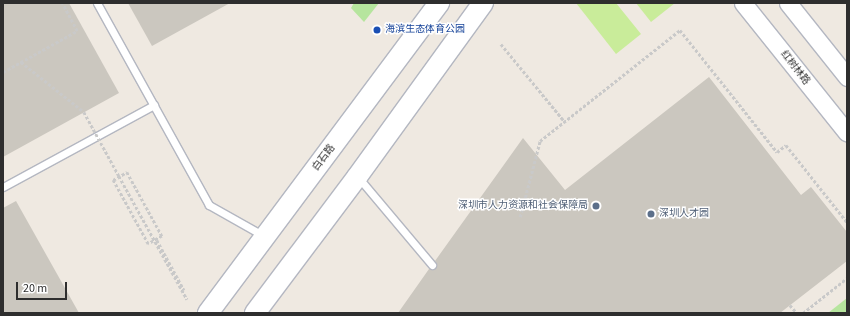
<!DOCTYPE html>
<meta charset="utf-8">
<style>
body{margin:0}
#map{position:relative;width:850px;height:316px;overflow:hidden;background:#efe9e1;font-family:"Source Sans 3","Noto Sans SC",sans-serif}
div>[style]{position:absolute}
.green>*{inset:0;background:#b6e59e}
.pitch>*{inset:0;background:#c9ec9a}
.building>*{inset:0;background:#cbc7bf}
.path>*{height:2.5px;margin-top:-1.25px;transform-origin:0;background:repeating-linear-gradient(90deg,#c9c9c9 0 3px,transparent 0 5px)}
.roads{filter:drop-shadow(1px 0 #b4b7c1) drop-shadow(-1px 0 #b4b7c1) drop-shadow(0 1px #b4b7c1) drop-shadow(0 -1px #b4b7c1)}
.service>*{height:7px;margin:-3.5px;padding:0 3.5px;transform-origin:3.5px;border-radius:3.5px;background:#fff}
.tertiary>*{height:17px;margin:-8.5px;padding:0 8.5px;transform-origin:8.5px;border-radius:8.5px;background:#fff}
.secondary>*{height:20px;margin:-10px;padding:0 10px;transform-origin:10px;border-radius:10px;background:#fff}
.path-bridge>*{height:2.5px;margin-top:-1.25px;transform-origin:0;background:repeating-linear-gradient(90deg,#c9c9c9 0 3px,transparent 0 5px)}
.dots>*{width:11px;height:11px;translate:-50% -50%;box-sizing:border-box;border:2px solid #fff;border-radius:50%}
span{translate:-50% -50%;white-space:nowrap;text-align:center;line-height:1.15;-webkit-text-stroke:3px #fff;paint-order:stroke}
.transit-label{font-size:10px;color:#164399}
.left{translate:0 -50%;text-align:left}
.street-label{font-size:10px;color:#2e2e2e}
.service-label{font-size:10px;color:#4e5e75}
.right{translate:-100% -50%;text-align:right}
.frame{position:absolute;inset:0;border:4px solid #2e2e2e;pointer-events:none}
.scale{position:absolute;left:16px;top:282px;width:51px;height:18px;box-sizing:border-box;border:2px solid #2e2e2e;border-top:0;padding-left:5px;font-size:12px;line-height:14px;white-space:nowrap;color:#2e2e2e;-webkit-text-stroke:3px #fff;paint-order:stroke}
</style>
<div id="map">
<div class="green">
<div style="clip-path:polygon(354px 3px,379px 3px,364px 22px,351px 8px)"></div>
<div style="clip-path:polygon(847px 298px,847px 313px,828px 313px)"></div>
</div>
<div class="pitch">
<div style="clip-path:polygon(576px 3px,616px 3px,641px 34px,616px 54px)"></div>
<div style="clip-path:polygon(636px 3px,675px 3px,651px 22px)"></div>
</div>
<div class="building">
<div style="clip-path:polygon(3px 3px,69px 3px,119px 93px,3px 157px)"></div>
<div style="clip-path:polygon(128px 3px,230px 3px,152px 46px)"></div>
<div style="clip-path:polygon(709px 77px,801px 195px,811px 187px,847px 232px,847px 261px,780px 313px,398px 313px,429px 269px,435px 269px,437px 265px,435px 261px,523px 138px,565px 190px)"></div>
<div style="clip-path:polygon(16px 201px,79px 313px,3px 313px,3px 208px)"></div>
</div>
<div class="path">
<div style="left:501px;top:44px;width:101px;rotate:50.6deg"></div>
<div style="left:21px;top:62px;width:80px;rotate:38.4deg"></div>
<div style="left:3px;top:72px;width:85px;rotate:-29deg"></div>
<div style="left:77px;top:31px;width:32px;rotate:-118deg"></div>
<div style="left:119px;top:176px;width:141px;rotate:61.1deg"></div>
<div style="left:520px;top:217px;width:79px;rotate:-75.3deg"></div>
<div style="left:540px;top:141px;width:179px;rotate:-38.4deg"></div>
<div style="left:680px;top:30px;width:156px;rotate:51.5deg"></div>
<div style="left:777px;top:152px;width:11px;rotate:-38deg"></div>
<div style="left:786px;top:145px;width:98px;rotate:51.6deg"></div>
<div style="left:157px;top:240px;width:57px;rotate:61.6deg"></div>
<div style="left:790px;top:305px;width:11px;rotate:49deg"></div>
<div style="left:803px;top:313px;width:56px;rotate:-38.5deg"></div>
</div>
<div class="roads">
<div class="service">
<div style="left:97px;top:3px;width:231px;rotate:61deg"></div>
<div style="left:209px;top:205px;width:63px;rotate:29.4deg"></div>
<div style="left:358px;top:177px;width:115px;rotate:49.9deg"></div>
<div style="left:3px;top:187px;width:172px;rotate:-28.5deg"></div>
</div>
<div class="tertiary">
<div style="left:743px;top:3px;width:166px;rotate:51.3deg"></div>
<div style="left:788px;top:3px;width:95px;rotate:51.4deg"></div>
</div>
<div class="secondary">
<div style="left:208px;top:313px;width:387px;rotate:-53.3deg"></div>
<div style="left:255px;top:313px;width:170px;rotate:-53.1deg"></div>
<div style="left:357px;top:177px;width:215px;rotate:-54.1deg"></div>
</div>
</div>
<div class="path-bridge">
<div style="left:84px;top:112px;width:73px;rotate:61.3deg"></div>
<div style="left:127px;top:172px;width:73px;rotate:61.3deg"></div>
<div style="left:162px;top:236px;width:16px;rotate:150deg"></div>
<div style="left:148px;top:244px;width:73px;rotate:-118.7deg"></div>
<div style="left:113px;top:180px;width:16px;rotate:-30deg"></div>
</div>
<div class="dots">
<div style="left:377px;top:30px;background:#1a4fb4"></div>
<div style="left:596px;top:206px;background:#5c6f8a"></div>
<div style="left:651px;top:214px;background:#5c6f8a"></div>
</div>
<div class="transit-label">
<span class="left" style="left:385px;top:30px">海滨生态体育公园</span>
</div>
<div class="street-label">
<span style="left:795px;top:68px;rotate:52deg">红树林路</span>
<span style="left:324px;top:158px;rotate:-53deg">白石路</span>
</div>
<div class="service-label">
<span class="right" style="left:588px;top:206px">深圳市人力资源和社会保障局</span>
<span class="left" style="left:659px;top:214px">深圳人才园</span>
</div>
<div class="frame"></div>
<div class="scale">20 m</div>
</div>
